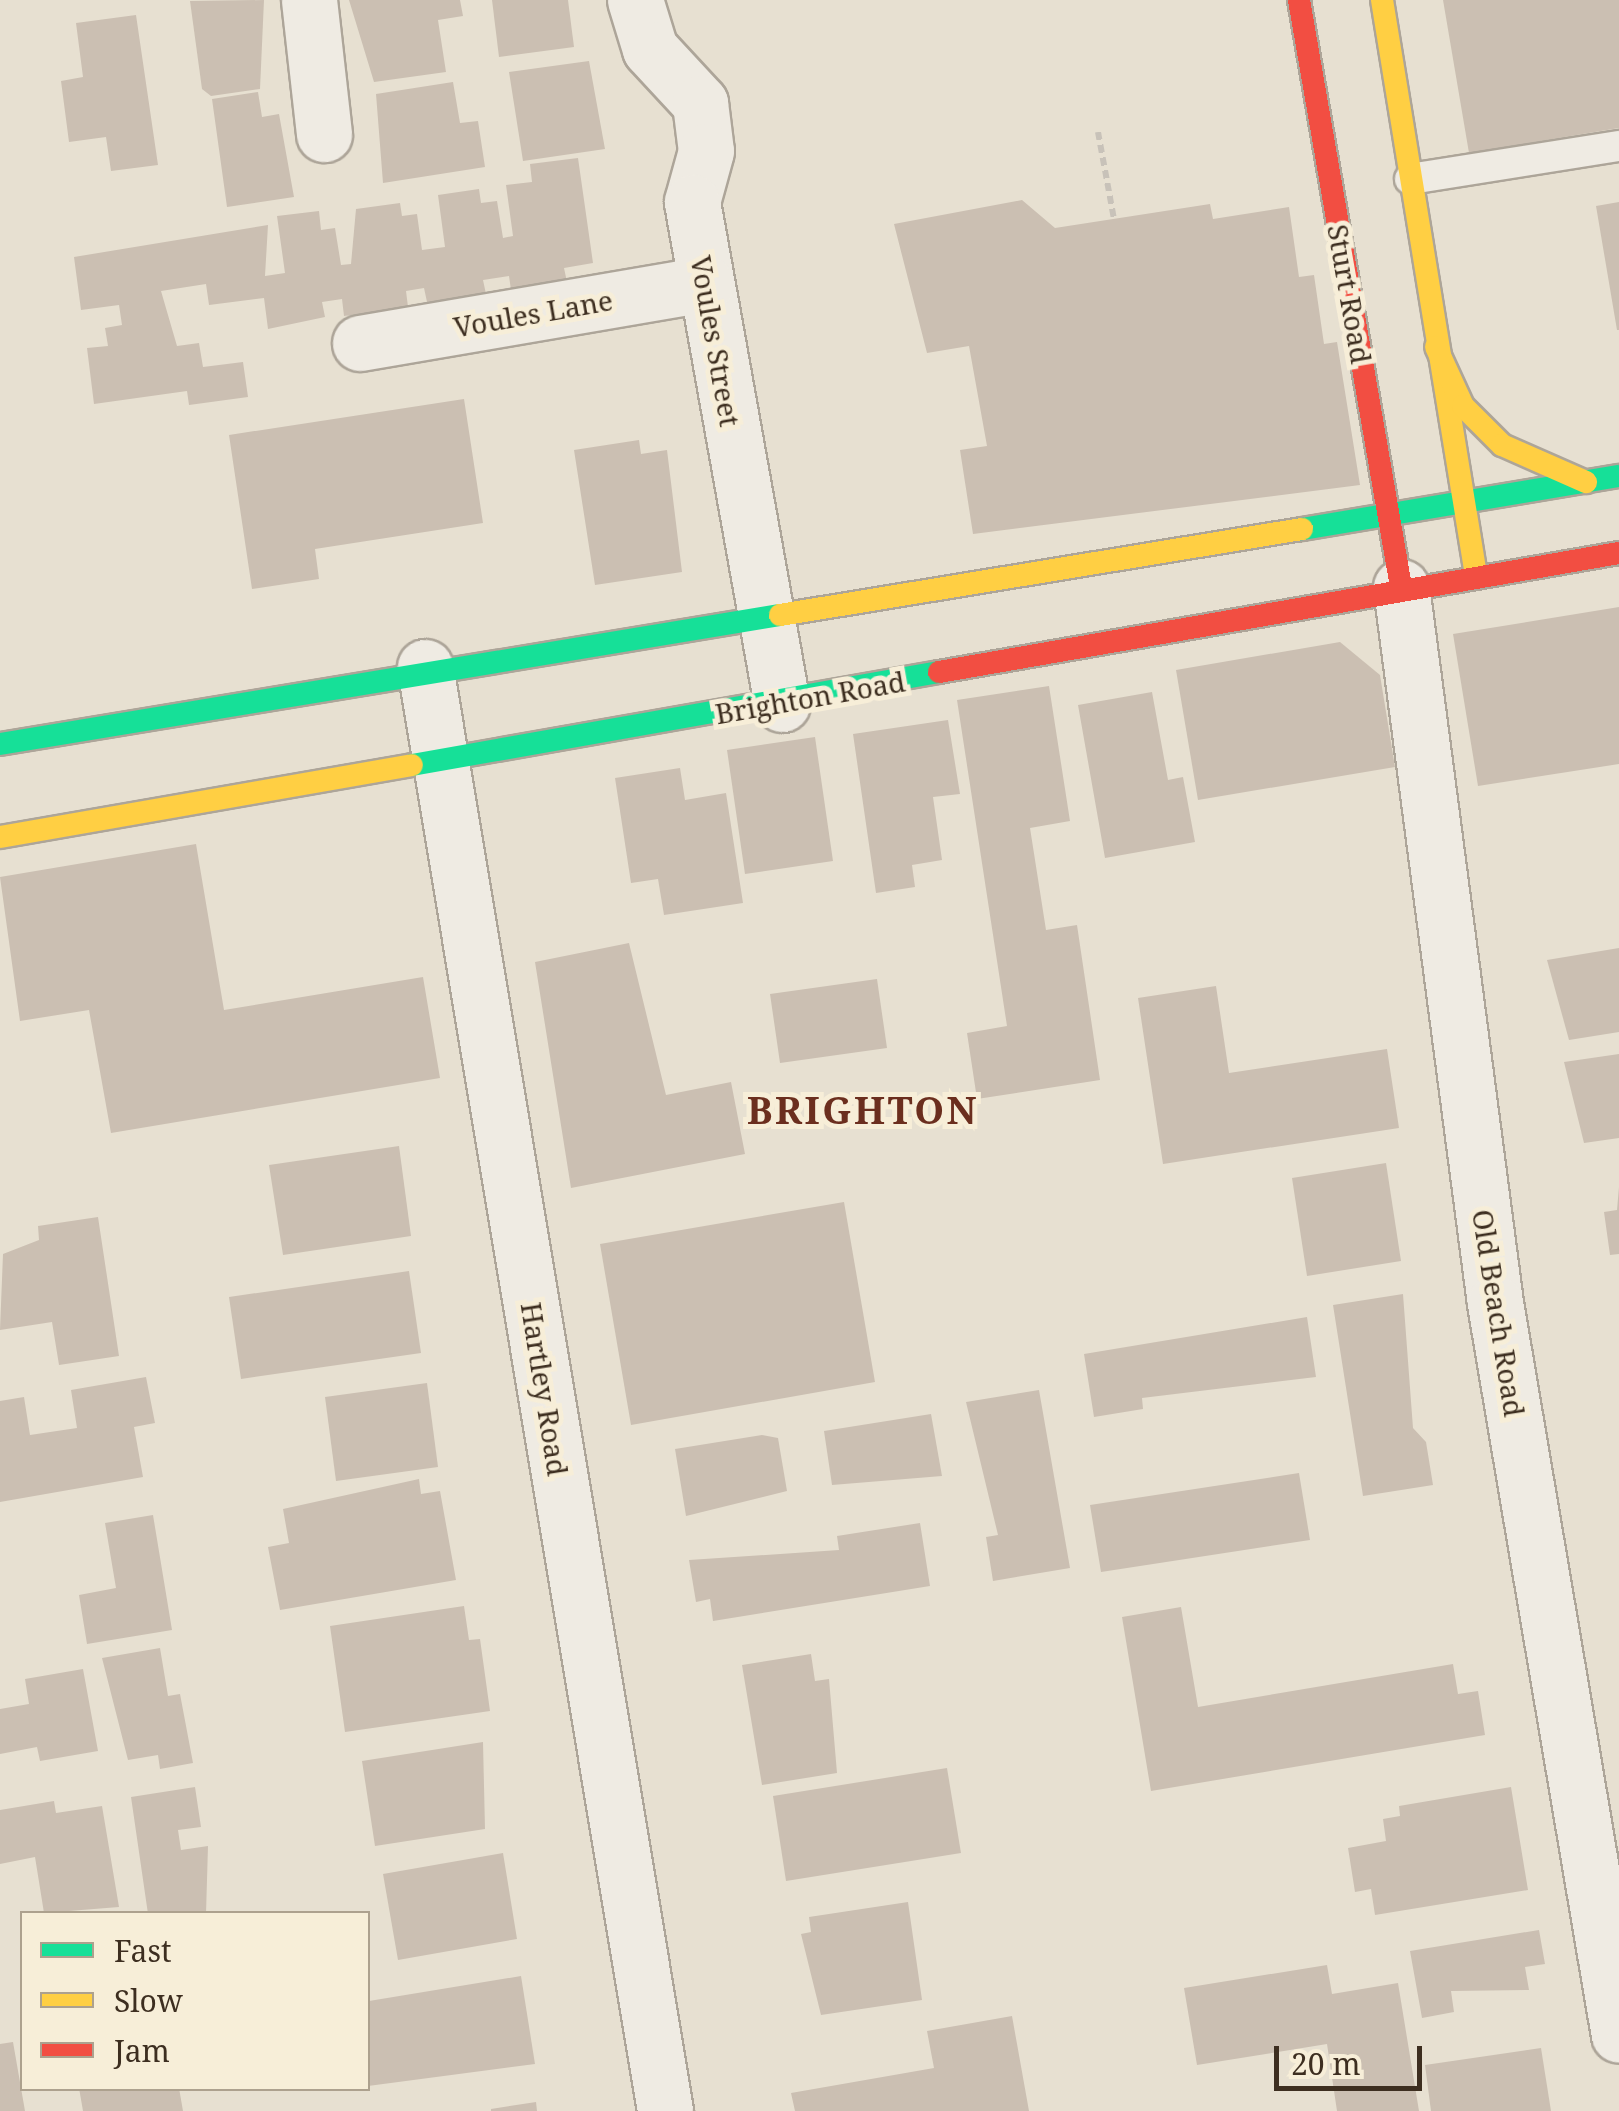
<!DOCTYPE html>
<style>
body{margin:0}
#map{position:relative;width:1619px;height:2111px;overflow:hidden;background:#e7e0d1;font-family:"Noto Serif",serif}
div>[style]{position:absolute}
.building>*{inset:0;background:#cbbfb2}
.path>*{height:6px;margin-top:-3px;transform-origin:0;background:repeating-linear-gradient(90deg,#c8c2b9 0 8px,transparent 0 13px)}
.roads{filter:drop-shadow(2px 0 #ada599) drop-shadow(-2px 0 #ada599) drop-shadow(0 2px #ada599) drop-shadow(0 -2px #ada599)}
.lane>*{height:30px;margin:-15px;padding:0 15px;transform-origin:15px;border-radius:15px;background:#efebe3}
.street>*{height:55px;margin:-27.5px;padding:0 27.5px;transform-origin:27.5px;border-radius:27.5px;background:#efebe3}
.fast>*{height:22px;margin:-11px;padding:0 11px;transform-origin:11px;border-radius:11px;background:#16e098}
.slow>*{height:22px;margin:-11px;padding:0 11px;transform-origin:11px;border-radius:11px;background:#ffcf43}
.jam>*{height:22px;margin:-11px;padding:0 11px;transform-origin:11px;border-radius:11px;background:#f24e42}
span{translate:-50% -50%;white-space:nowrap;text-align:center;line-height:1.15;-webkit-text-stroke:10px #f7eed8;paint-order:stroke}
.street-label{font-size:28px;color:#3d2e20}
.district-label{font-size:38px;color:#6b2e1e;font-weight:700;letter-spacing:2.5px}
.legend{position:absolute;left:20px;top:1911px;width:350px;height:180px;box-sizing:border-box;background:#f7eed8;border:2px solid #ada18e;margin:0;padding:12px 18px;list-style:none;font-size:30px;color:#3d2e20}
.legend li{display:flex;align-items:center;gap:20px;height:50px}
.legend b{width:50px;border:2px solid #ada18e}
.scale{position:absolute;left:1274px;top:2046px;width:148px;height:45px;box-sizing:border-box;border:5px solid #3d2e20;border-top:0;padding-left:12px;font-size:30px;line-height:35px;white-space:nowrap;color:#3d2e20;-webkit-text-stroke:8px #f7eed8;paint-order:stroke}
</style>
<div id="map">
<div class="building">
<div style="clip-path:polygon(264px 0,260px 89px,211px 96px,202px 89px,190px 1px)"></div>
<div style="clip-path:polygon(349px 0,460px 0,463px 16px,438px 20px,446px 72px,374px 82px)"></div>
<div style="clip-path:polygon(492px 0,568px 0,574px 47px,499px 57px)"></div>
<div style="clip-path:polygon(1443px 0,1619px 0,1619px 128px,1469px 153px)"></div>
<div style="clip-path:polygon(136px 15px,158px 165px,111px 171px,106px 137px,69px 142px,61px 81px,83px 77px,76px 23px)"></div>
<div style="clip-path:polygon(589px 61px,605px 149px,523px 161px,509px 72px)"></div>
<div style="clip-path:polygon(453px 82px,460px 123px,478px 121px,485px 167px,383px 183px,376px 94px)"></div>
<div style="clip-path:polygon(258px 92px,262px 117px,279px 114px,294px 197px,227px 207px,212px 99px)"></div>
<div style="clip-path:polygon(578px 158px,593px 263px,564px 268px,567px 282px,511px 290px,509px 276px,483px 280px,486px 294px,427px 302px,424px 288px,406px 291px,408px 307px,344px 316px,342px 299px,322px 302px,325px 317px,268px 329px,264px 298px,209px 305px,206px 284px,161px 291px,177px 346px,199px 343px,203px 367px,243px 362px,248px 397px,189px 405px,187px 391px,94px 404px,87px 348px,108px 346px,105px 328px,122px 325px,119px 305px,81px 310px,74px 257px,268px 225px,265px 276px,285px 273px,277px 216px,319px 211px,321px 230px,335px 228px,341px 265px,351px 264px,356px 209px,400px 203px,402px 216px,417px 214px,422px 250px,445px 247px,438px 195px,479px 189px,481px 203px,497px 201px,503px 238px,513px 236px,506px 185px,532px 182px,530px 164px)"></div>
<div style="clip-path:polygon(1022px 200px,1055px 228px,1210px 204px,1213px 219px,1289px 207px,1299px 277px,1314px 275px,1324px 344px,1337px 342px,1360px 485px,973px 534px,960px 450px,987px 446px,969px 346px,927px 353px,894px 224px)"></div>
<div style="clip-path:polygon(1619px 202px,1619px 330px,1617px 330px,1596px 206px)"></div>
<div style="clip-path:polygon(464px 399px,483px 523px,315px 549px,319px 579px,252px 589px,229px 435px)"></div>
<div style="clip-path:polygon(639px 440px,641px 454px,667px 450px,682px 572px,595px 585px,574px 450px)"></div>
<div style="clip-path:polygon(1619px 607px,1619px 764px,1478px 786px,1453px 634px)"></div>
<div style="clip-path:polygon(1340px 642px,1380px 675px,1395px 767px,1198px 800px,1176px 670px)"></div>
<div style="clip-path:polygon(1049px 686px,1070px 821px,1030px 828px,1046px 930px,1077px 925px,1100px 1080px,977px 1099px,967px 1033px,1007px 1026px,957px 700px)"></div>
<div style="clip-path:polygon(1152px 692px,1168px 780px,1183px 777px,1195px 842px,1105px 858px,1078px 705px)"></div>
<div style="clip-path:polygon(948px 720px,960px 794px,933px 797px,942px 860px,912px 865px,915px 887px,876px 893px,853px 734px)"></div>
<div style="clip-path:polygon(815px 737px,833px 861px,745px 874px,727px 750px)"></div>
<div style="clip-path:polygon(680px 768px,685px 800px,726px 793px,743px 903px,664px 915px,658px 879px,631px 883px,615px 778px)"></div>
<div style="clip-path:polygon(196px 844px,224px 1010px,423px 977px,440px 1078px,111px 1133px,89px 1010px,20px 1021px,0 877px)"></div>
<div style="clip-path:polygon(629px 943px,666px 1095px,731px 1082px,745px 1154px,571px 1188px,535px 962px)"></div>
<div style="clip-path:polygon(1619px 948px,1619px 1032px,1569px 1040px,1547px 960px)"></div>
<div style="clip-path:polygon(877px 979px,887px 1048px,780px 1063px,770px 994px)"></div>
<div style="clip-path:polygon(1216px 986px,1229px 1073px,1387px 1049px,1399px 1128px,1163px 1164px,1138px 998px)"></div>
<div style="clip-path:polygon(1619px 1054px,1619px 1138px,1584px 1143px,1564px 1062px)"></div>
<div style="clip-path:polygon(399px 1146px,411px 1236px,283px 1255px,269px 1165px)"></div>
<div style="clip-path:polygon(1386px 1163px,1401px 1261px,1307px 1276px,1292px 1178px)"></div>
<div style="clip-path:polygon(1619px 1187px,1619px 1254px,1610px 1255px,1604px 1212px,1617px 1210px)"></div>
<div style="clip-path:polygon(844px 1202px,875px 1382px,631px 1425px,600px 1244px)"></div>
<div style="clip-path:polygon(98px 1217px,119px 1356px,59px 1365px,52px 1322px,0 1330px,3px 1254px,39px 1240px,38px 1226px)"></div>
<div style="clip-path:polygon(409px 1271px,421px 1353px,241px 1379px,229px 1297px)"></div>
<div style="clip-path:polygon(1403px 1294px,1413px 1428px,1426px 1442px,1433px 1485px,1363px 1496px,1333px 1305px)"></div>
<div style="clip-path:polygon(1307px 1317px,1316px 1377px,1142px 1398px,1143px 1409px,1094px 1417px,1084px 1354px)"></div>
<div style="clip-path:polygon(146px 1377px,155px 1423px,134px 1427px,143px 1477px,0 1502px,0 1401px,24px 1397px,30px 1435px,77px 1428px,71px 1390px)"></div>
<div style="clip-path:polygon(427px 1383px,438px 1467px,336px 1481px,325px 1397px)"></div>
<div style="clip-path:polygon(1039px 1390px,1070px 1568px,993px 1581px,986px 1537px,998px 1535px,966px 1402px)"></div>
<div style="clip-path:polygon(931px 1414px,942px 1476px,832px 1485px,824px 1431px)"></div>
<div style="clip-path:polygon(762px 1435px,778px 1438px,787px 1491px,686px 1516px,675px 1449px)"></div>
<div style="clip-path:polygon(1299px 1473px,1310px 1540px,1101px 1572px,1090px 1505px)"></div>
<div style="clip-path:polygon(419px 1479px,421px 1494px,440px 1491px,456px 1580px,280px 1610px,268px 1547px,289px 1543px,283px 1509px)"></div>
<div style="clip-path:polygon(153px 1515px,172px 1630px,87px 1644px,79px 1595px,116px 1588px,105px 1523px)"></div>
<div style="clip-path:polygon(920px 1523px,930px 1586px,713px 1621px,710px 1599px,696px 1602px,689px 1560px,839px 1550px,837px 1536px)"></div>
<div style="clip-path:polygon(464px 1606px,469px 1640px,480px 1639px,490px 1711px,345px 1732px,330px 1626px)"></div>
<div style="clip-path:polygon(1181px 1607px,1198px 1707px,1453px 1664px,1458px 1694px,1478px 1691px,1485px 1735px,1151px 1791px,1122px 1617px)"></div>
<div style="clip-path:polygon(160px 1648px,168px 1696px,180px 1694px,193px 1763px,160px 1769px,158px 1755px,128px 1760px,102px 1658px)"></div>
<div style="clip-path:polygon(811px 1654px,815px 1681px,829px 1679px,837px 1773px,762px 1785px,742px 1665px)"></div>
<div style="clip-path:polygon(83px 1669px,98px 1751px,40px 1761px,37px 1747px,0 1754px,0 1709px,29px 1704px,25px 1679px)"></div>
<div style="clip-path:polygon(483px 1742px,485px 1829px,375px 1846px,362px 1761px)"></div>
<div style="clip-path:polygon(947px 1768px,961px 1853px,786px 1881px,773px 1796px)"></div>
<div style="clip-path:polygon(195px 1787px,201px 1827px,178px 1830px,181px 1850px,208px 1846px,206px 1914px,148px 1914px,131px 1797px)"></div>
<div style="clip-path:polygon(1511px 1787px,1528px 1890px,1375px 1915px,1371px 1889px,1355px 1892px,1348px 1848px,1386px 1841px,1383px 1819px,1400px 1816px,1399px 1806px)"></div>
<div style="clip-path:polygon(54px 1801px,56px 1813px,102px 1806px,119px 1907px,44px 1913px,35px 1857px,0 1864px,0 1810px)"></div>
<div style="clip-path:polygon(503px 1853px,517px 1939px,398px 1960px,383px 1874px)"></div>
<div style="clip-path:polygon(908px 1902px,922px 2000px,821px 2015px,801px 1934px,811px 1932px,809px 1917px)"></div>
<div style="clip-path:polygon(1539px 1930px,1545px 1964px,1525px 1967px,1529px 1990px,1451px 1991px,1454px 2012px,1422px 2018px,1410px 1951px)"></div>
<div style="clip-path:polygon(1327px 1965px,1332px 1994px,1398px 1983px,1419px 2111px,1337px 2111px,1327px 2044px,1197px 2065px,1184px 1988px)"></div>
<div style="clip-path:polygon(521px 1976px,535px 2064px,368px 2086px,369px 2001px)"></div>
<div style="clip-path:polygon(1012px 2016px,1029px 2111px,795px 2111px,791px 2093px,934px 2068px,927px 2031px)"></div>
<div style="clip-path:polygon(13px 2042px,25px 2111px,0 2111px,0 2044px)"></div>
<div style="clip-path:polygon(1541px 2048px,1551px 2111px,1431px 2111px,1425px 2065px)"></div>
<div style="clip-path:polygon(79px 2088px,179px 2088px,183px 2111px,83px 2111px)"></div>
<div style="clip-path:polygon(536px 2102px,537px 2111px,491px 2111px,491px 2109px)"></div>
</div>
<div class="path">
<div style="left:1098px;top:132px;width:88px;rotate:79.6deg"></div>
</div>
<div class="roads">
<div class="lane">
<div style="left:1410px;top:179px;width:212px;rotate:-9deg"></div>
</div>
<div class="street">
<div style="left:309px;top:0;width:135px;rotate:83.6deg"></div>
<div style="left:635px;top:0;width:51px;rotate:73deg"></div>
<div style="left:650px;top:49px;width:74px;rotate:47.2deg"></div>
<div style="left:700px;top:103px;width:48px;rotate:82.9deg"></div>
<div style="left:706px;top:151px;width:53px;rotate:105.4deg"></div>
<div style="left:692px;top:202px;width:510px;rotate:79.84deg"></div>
<div style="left:360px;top:343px;width:351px;rotate:-9.7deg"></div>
<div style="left:1401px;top:587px;width:722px;rotate:82.52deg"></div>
<div style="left:1495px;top:1303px;width:742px;rotate:80.39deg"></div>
<div style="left:425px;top:667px;width:1464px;rotate:80.56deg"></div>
</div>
<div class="fast">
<div style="left:1302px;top:529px;width:321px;rotate:-9.5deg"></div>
<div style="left:0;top:744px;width:791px;rotate:-9.39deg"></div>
<div style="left:412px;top:765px;width:535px;rotate:-10.01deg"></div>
</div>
<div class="slow">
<div style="left:1382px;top:0;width:583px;rotate:80.72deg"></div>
<div style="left:1436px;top:347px;width:65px;rotate:65.4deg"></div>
<div style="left:1463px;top:406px;width:55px;rotate:45deg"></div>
<div style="left:1502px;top:445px;width:92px;rotate:23.8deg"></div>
<div style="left:780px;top:615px;width:529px;rotate:-9.36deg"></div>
<div style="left:0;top:837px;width:418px;rotate:-9.9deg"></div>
</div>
<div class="jam">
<div style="left:1299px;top:0;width:596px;rotate:80.14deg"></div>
<div style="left:939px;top:672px;width:690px;rotate:-9.93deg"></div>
</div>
</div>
<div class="street-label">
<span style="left:1350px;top:294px;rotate:80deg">Sturt Road</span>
<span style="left:533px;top:313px;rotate:-10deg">Voules Lane</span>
<span style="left:716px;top:341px;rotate:80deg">Voules Street</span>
<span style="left:810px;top:697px;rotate:-10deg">Brighton Road</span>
<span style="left:1499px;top:1313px;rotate:81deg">Old Beach Road</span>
<span style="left:545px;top:1389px;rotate:81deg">Hartley Road</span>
</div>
<div class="district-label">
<span style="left:863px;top:1110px">BRIGHTON</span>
</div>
<ul class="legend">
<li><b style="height:12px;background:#16e098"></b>Fast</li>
<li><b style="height:12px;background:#ffcf43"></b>Slow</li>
<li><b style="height:12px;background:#f24e42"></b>Jam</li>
</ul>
<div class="scale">20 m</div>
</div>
